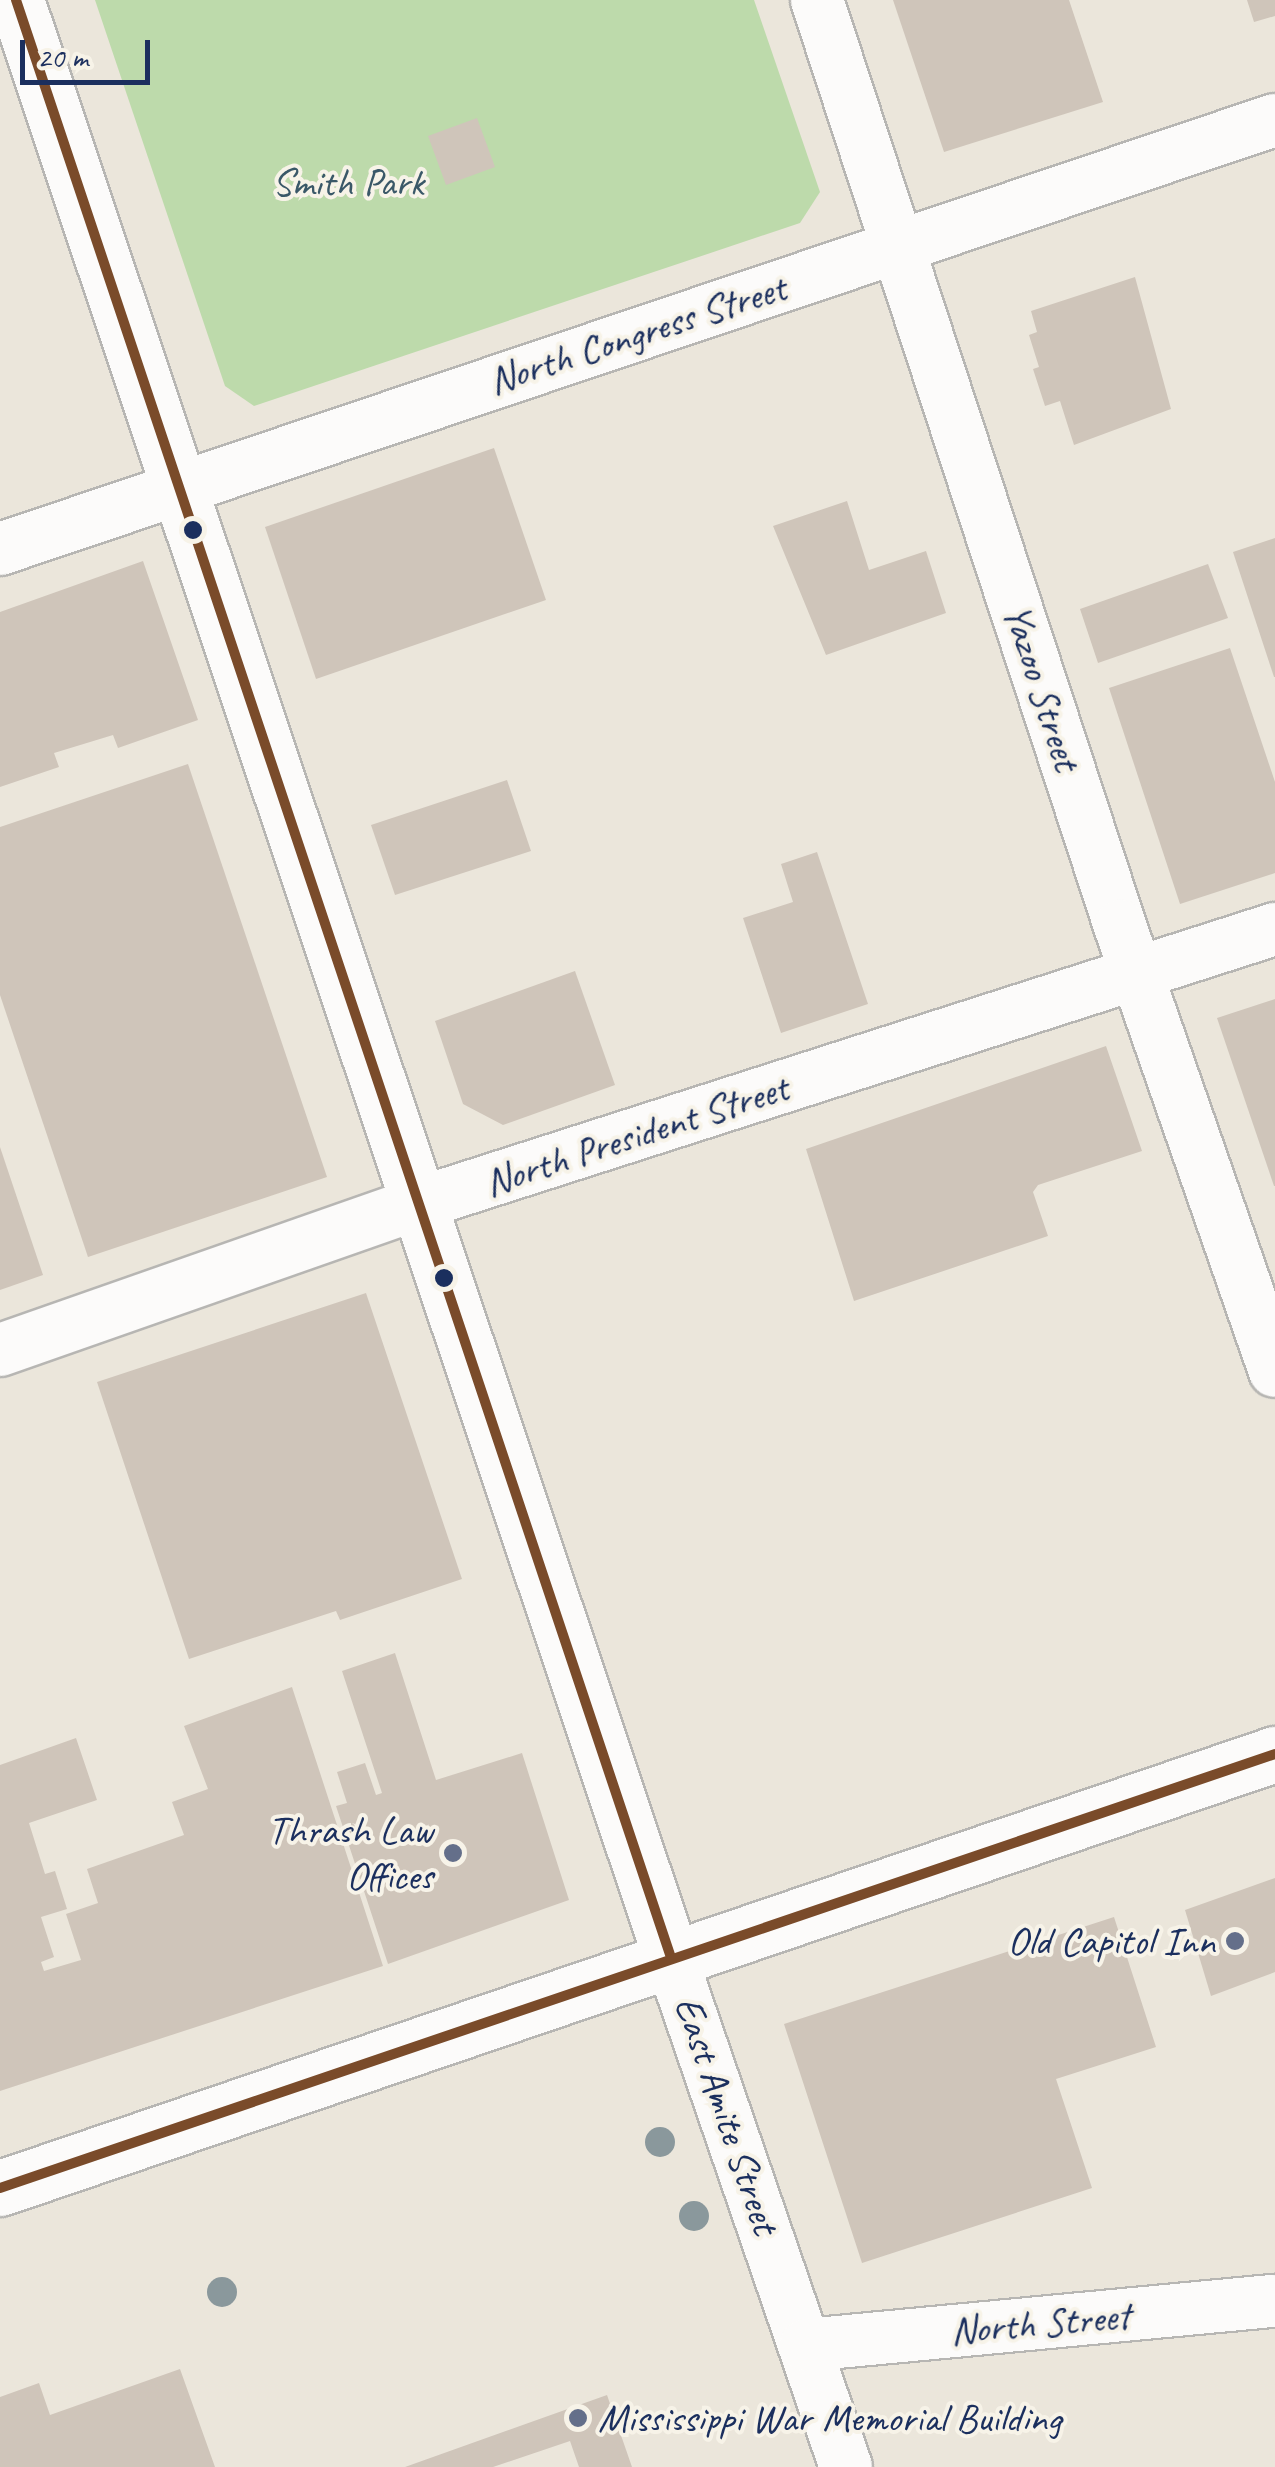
<!DOCTYPE html>
<style>
body{margin:0}
#map{position:relative;width:1275px;height:2467px;overflow:hidden;background:#ebe6db;font-family:Caveat,sans-serif}
div>[style]{position:absolute}
.green>*{inset:0;background:#bddaab}
.building>*{inset:0;background:#cfc5ba}
.roads{filter:drop-shadow(2px 0 #b7b6b3) drop-shadow(-2px 0 #b7b6b3) drop-shadow(0 2px #b7b6b3) drop-shadow(0 -2px #b7b6b3)}
.minor>*{height:52px;margin:-26px;padding:0 26px;transform-origin:26px;border-radius:26px;background:#fcfbfa}
.major>*{height:55px;margin:-27.5px;padding:0 27.5px;transform-origin:27.5px;border-radius:27.5px;background:#fcfbfa}
.bus-1>*{height:10px;margin:-5px;padding:0 5px;transform-origin:5px;border-radius:5px;background:#7a4b2a}
.trees>*{width:30px;height:30px;margin:-15px;border-radius:50%;background:#8a989c}
.dots>*{width:28px;height:28px;translate:-50% -50%;box-sizing:border-box;border:5px solid #f7f3e8;border-radius:50%}
span{translate:-50% -50%;white-space:nowrap;text-align:center;line-height:1.15;-webkit-text-stroke:8px #f7f3e8;paint-order:stroke}
.park-label{font-size:40px;color:#3a5868}
.street-label{font-size:40px;color:#1b2f5e}
.poi-label{font-size:40px;color:#1b2f5e}
.right{translate:-100% -50%;text-align:right}
.left{translate:0 -50%;text-align:left}
.scale{position:absolute;left:20px;top:40px;width:130px;height:45px;box-sizing:border-box;border:5px solid #1b2f5e;border-top:0;padding-left:12px;font-size:30px;line-height:35px;white-space:nowrap;color:#1b2f5e;-webkit-text-stroke:8px #f7f3e8;paint-order:stroke}
</style>
<div id="map">
<div class="green">
<div style="clip-path:polygon(95px 0,754px 0,820px 192px,800px 223px,254px 406px,225px 386px)"></div>
</div>
<div class="building">
<div style="clip-path:polygon(893px 0,1069px 0,1103px 102px,944px 152px)"></div>
<div style="clip-path:polygon(1247px 0,1275px 0,1275px 16px,1254px 22px)"></div>
<div style="clip-path:polygon(477px 118px,495px 167px,446px 185px,428px 136px)"></div>
<div style="clip-path:polygon(1135px 277px,1171px 409px,1074px 445px,1060px 401px,1045px 406px,1033px 369px,1039px 367px,1029px 335px,1037px 332px,1031px 311px)"></div>
<div style="clip-path:polygon(494px 448px,546px 600px,316px 679px,265px 527px)"></div>
<div style="clip-path:polygon(847px 501px,869px 570px,926px 551px,946px 613px,826px 655px,773px 526px)"></div>
<div style="clip-path:polygon(1275px 538px,1275px 677px,1274px 677px,1233px 552px)"></div>
<div style="clip-path:polygon(143px 561px,198px 720px,118px 748px,113px 735px,54px 753px,59px 767px,0 787px,0 612px)"></div>
<div style="clip-path:polygon(1208px 564px,1228px 618px,1098px 663px,1080px 609px)"></div>
<div style="clip-path:polygon(1230px 648px,1275px 782px,1275px 873px,1180px 904px,1109px 688px)"></div>
<div style="clip-path:polygon(188px 764px,327px 1177px,88px 1257px,0 995px,0 827px)"></div>
<div style="clip-path:polygon(507px 780px,531px 851px,395px 895px,371px 825px)"></div>
<div style="clip-path:polygon(817px 852px,868px 1004px,781px 1033px,743px 918px,793px 902px,781px 864px)"></div>
<div style="clip-path:polygon(575px 971px,615px 1085px,503px 1125px,463px 1104px,435px 1021px)"></div>
<div style="clip-path:polygon(1275px 999px,1275px 1186px,1274px 1186px,1217px 1018px)"></div>
<div style="clip-path:polygon(1106px 1046px,1142px 1151px,1038px 1185px,1033px 1192px,1048px 1236px,854px 1301px,806px 1149px)"></div>
<div style="clip-path:polygon(0 1147px,43px 1275px,0 1290px)"></div>
<div style="clip-path:polygon(366px 1293px,462px 1579px,340px 1620px,336px 1611px,189px 1659px,97px 1382px)"></div>
<div style="clip-path:polygon(395px 1653px,436px 1780px,522px 1753px,569px 1900px,388px 1964px,336px 1806px,347px 1803px,337px 1772px,365px 1763px,376px 1795px,382px 1793px,342px 1671px)"></div>
<div style="clip-path:polygon(292px 1687px,383px 1966px,0 2091px,0 1765px,76px 1738px,97px 1800px,29px 1823px,45px 1874px,55px 1871px,67px 1909px,41px 1917px,54px 1957px,41px 1962px,44px 1971px,81px 1960px,66px 1914px,98px 1903px,87px 1869px,184px 1835px,172px 1802px,208px 1789px,184px 1726px)"></div>
<div style="clip-path:polygon(1275px 1878px,1275px 1972px,1211px 1996px,1185px 1910px)"></div>
<div style="clip-path:polygon(1114px 1917px,1156px 2047px,1056px 2079px,1092px 2188px,862px 2263px,784px 2024px)"></div>
<div style="clip-path:polygon(180px 2369px,215px 2467px,0 2467px,0 2397px,39px 2383px,50px 2415px)"></div>
<div style="clip-path:polygon(607px 2395px,632px 2467px,579px 2467px,570px 2441px,493px 2467px,405px 2467px)"></div>
</div>
<div class="roads">
<div class="minor">
<div style="left:817px;top:0;width:974px;rotate:71.88deg"></div>
<div style="left:1120px;top:926px;width:471px;rotate:70.8deg"></div>
<div style="left:0;top:549px;width:1345px;rotate:-18.6deg"></div>
<div style="left:0;top:1350px;width:445px;rotate:-19.3deg"></div>
<div style="left:420px;top:1203px;width:898px;rotate:-17.77deg"></div>
<div style="left:670px;top:1955px;width:541px;rotate:71.03deg"></div>
<div style="left:806px;top:2345px;width:471px;rotate:-5.4deg"></div>
</div>
<div class="major">
<div style="left:16px;top:0;width:2061px;rotate:71.5deg"></div>
<div style="left:0;top:2188px;width:1347px;rotate:-18.8deg"></div>
</div>
</div>
<div class="bus-1">
<div style="left:16px;top:0;width:2061px;rotate:71.5deg"></div>
<div style="left:0;top:2188px;width:1347px;rotate:-18.8deg"></div>
</div>
<div class="trees">
<div style="left:660px;top:2142px"></div>
<div style="left:694px;top:2216px"></div>
<div style="left:222px;top:2292px"></div>
</div>
<div class="dots">
<div style="left:193px;top:530px;background:#1b2f5e"></div>
<div style="left:444px;top:1278px;background:#1b2f5e"></div>
<div style="left:453px;top:1853px;background:#646f8a"></div>
<div style="left:1235px;top:1941px;background:#646f8a"></div>
<div style="left:578px;top:2418px;background:#646f8a"></div>
</div>
<div class="park-label">
<span style="left:348px;top:182px">Smith Park</span>
</div>
<div class="street-label">
<span style="left:637px;top:334px;rotate:-18deg">North Congress Street</span>
<span style="left:1042px;top:687px;rotate:72deg">Yazoo Street</span>
<span style="left:636px;top:1135px;rotate:-18deg">North President Street</span>
<span style="left:727px;top:2115px;rotate:71deg">East Amite Street</span>
<span style="left:1040px;top:2323px;rotate:-5deg">North Street</span>
</div>
<div class="poi-label">
<span class="right" style="left:433px;top:1853px">Thrash Law<br>Offices</span>
<span class="right" style="left:1215px;top:1941px">Old Capitol Inn</span>
<span class="left" style="left:598px;top:2418px">Mississippi War Memorial Building</span>
</div>
<div class="scale">20 m</div>
</div>
